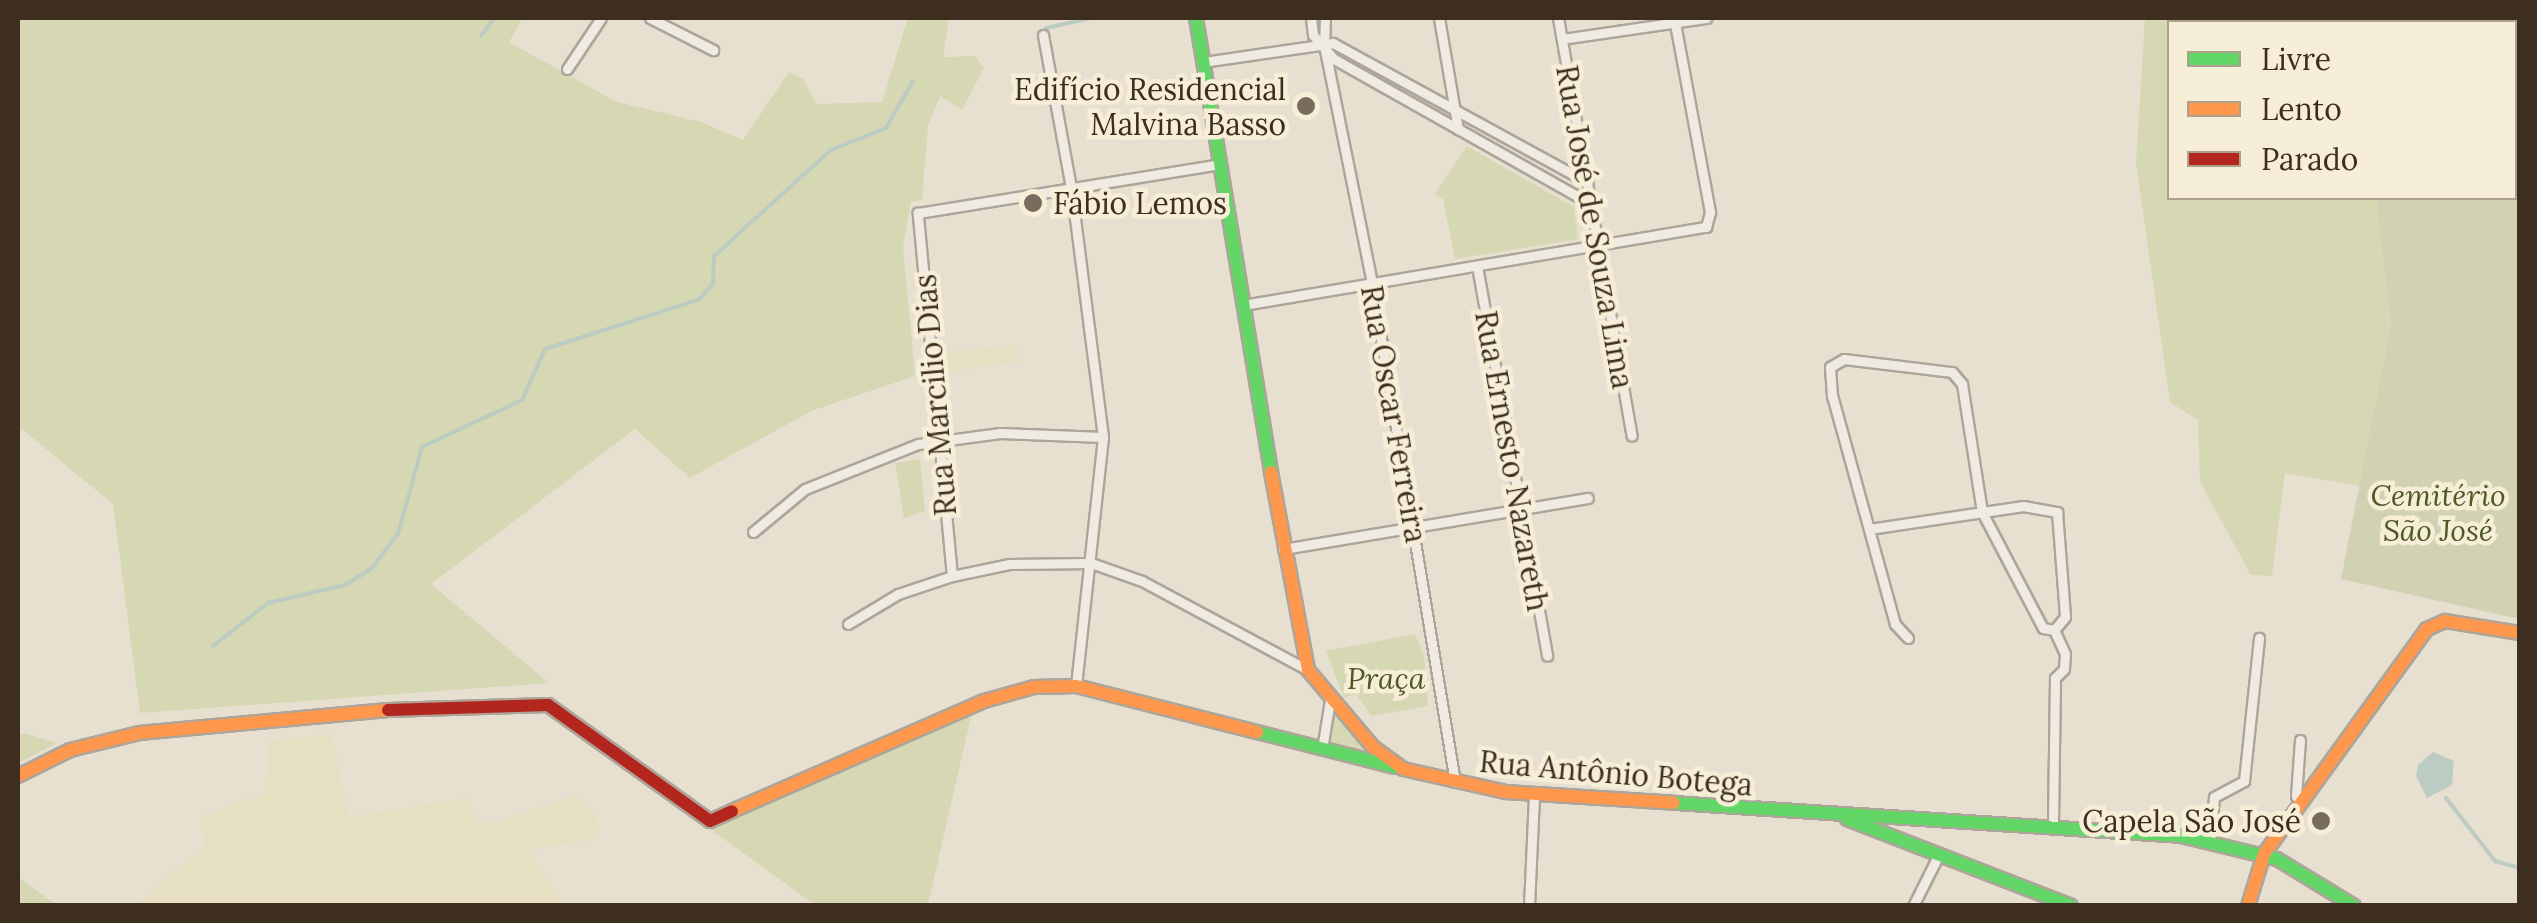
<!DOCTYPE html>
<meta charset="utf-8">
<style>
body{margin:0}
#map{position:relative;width:2537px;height:923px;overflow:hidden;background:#e7e0d1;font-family:Lora,serif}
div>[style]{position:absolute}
.farmland>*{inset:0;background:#e6dfc2}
.green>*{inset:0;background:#d6d7b3}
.cemetery>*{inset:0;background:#d1d1b3}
.water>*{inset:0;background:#bcccc2}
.stream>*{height:4px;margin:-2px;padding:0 2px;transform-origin:2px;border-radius:2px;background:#bcccc2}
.roads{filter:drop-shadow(2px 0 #ada599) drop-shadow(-2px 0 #ada599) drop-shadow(0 2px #ada599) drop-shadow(0 -2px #ada599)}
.street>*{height:9px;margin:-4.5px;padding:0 4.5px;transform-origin:4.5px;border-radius:4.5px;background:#efebe3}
.fast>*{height:12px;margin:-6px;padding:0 6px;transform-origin:6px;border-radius:6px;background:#63d668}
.slow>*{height:12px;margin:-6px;padding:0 6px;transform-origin:6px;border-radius:6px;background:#ff974d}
.jam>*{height:12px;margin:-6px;padding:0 6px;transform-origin:6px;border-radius:6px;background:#b3261e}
.dots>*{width:28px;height:28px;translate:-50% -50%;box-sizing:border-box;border:5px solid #f7eed8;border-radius:50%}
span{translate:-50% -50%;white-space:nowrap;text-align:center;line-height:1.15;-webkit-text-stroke:9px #f7eed8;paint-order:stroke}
.poi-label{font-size:30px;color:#3d2e20}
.right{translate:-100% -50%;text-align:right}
.left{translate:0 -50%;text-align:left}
.street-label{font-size:30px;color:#3d2e20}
.park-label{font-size:30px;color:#4d5a26;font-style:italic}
.frame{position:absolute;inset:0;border:20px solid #3d2e20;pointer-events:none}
.legend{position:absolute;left:2167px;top:20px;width:350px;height:180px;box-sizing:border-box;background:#f7eed8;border:2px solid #ada18e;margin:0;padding:12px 18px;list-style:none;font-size:30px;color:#3d2e20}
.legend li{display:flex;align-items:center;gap:20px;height:50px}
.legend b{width:50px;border:2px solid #ada18e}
</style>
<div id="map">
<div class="farmland">
<div style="clip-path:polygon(1016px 345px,1018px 362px,938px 372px,936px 353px)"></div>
<div style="clip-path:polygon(331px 734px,349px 817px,467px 798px,475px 820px,490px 824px,576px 795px,597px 817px,598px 838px,528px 851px,564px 905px,136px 905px,204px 847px,201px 816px,266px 793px,268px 741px)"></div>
</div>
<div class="green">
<div style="clip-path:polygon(18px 18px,523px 18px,509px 42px,617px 102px,701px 122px,743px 140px,789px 72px,803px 79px,817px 104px,882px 102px,908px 18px,949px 18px,943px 57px,975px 56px,984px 68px,962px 110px,940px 96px,928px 126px,922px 200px,911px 202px,903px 246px,915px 376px,811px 411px,690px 478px,635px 429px,431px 584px,549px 683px,140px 713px,113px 504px,18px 426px)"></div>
<div style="clip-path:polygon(2145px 18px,2353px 18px,2354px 22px,2170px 22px,2170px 198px,2376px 198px,2391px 325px,2360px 486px,2285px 473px,2272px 576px,2251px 575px,2200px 482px,2198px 420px,2170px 402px,2136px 163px)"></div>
<div style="clip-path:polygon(1335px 48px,1448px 112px,1447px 115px,1337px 53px)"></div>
<div style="clip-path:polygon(1467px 146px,1574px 207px,1578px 239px,1455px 259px,1443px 199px,1435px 194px)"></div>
<div style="clip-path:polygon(920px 459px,925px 511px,904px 518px,895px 463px)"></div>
<div style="clip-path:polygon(1415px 634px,1424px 655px,1428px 706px,1371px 716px,1356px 694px,1344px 698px,1326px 651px)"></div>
<div style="clip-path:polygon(972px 712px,928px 905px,815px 905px,706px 826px)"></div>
<div style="clip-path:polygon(1334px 715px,1346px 729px,1372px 753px,1329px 744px)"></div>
<div style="clip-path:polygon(24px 733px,57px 743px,18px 763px,18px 736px)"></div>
<div style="clip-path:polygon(18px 877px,57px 905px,18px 905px)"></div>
</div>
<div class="cemetery">
<div style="clip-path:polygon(2353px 18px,2519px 18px,2519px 619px,2341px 579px,2391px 325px,2376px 198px,2514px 198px,2514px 22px)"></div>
</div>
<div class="water">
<div style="clip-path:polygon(2433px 752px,2454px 761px,2452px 785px,2427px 798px,2416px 776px,2418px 765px)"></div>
</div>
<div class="stream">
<div style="left:1046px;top:28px;width:46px;rotate:-12.5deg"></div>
<div style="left:481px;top:36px;width:22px;rotate:-54deg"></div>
<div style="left:213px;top:646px;width:70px;rotate:-38deg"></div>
<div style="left:268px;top:603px;width:79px;rotate:-13.2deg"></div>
<div style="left:345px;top:585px;width:32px;rotate:-32deg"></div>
<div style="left:372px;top:568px;width:43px;rotate:-52.6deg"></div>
<div style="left:398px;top:534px;width:90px;rotate:-74.6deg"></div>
<div style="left:422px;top:447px;width:110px;rotate:-25.2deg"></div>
<div style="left:522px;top:400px;width:56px;rotate:-65.7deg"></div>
<div style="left:545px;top:349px;width:161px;rotate:-17.8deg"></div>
<div style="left:698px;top:300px;width:22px;rotate:-47deg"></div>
<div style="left:713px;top:284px;width:28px;rotate:-88deg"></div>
<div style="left:714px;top:256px;width:158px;rotate:-42.2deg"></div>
<div style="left:831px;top:150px;width:59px;rotate:-21.8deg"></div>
<div style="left:886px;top:128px;width:54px;rotate:-60.1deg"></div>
<div style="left:2446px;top:798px;width:80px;rotate:52.1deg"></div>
<div style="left:2495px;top:861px;width:26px;rotate:16deg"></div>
</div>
<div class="roads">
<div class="street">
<div style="left:650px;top:18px;width:71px;rotate:26.9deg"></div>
<div style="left:1311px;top:18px;width:17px;rotate:83deg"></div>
<div style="left:1313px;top:35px;width:32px;rotate:49deg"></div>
<div style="left:1334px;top:59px;width:295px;rotate:29.4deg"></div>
<div style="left:1325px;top:18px;width:27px;rotate:92deg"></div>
<div style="left:1324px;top:45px;width:244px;rotate:78.6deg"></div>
<div style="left:1372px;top:284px;width:505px;rotate:80.54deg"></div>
<div style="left:1439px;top:18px;width:113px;rotate:80.3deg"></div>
<div style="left:1558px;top:18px;width:424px;rotate:80deg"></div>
<div style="left:1043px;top:35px;width:155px;rotate:79.6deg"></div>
<div style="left:1071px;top:187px;width:252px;rotate:82.7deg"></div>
<div style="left:1103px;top:437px;width:250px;rotate:96.2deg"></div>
<div style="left:1562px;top:39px;width:146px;rotate:-8.3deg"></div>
<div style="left:1203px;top:62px;width:131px;rotate:-8.3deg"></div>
<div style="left:1333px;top:43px;width:290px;rotate:28.7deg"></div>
<div style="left:567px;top:69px;width:61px;rotate:-56.3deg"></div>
<div style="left:1477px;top:266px;width:396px;rotate:79.8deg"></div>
<div style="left:1243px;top:305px;width:470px;rotate:-9.6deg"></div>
<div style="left:1706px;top:227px;width:16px;rotate:-75deg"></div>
<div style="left:1710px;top:212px;width:197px;rotate:-100.5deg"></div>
<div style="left:1869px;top:529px;width:156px;rotate:-8.5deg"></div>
<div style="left:2023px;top:506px;width:35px;rotate:10deg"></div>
<div style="left:2057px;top:512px;width:105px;rotate:85.6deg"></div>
<div style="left:2065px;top:617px;width:17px;rotate:130deg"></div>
<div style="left:753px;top:532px;width:67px;rotate:-39.6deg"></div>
<div style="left:805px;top:489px;width:122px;rotate:-21.7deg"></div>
<div style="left:918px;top:444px;width:83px;rotate:-7.6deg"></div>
<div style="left:1000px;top:433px;width:103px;rotate:2.2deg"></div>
<div style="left:1283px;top:549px;width:309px;rotate:-9.5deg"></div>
<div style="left:952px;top:576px;width:365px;rotate:-95.4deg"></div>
<div style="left:918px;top:213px;width:306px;rotate:-9.2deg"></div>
<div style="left:848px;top:624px;width:58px;rotate:-31deg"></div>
<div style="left:898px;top:594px;width:57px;rotate:-18.4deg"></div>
<div style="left:952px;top:576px;width:58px;rotate:-11.9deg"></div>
<div style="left:1009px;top:564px;width:82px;rotate:-0.7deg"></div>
<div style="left:1091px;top:563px;width:54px;rotate:19.4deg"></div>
<div style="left:1142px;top:581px;width:188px;rotate:28.2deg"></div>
<div style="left:1908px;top:638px;width:19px;rotate:-133deg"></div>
<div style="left:1895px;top:624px;width:237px;rotate:-105.4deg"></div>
<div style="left:1832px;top:396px;width:29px;rotate:-94deg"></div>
<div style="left:1830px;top:367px;width:16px;rotate:-30deg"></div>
<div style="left:1844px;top:359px;width:109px;rotate:6.9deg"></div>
<div style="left:1952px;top:372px;width:16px;rotate:50deg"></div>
<div style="left:1962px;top:384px;width:130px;rotate:81.1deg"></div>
<div style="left:1982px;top:512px;width:131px;rotate:62.3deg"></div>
<div style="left:2043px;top:628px;width:11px;rotate:10deg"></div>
<div style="left:2054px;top:630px;width:26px;rotate:65deg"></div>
<div style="left:2065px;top:654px;width:15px;rotate:94deg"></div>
<div style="left:2064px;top:669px;width:13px;rotate:135deg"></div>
<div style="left:2055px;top:678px;width:146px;rotate:90.8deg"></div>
<div style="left:2300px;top:740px;width:56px;rotate:94.1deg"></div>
<div style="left:2296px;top:796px;width:8px;rotate:50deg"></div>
<div style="left:1322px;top:749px;width:50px;rotate:-80.7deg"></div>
<div style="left:2210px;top:841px;width:44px;rotate:-84.8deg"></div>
<div style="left:2214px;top:797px;width:34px;rotate:-28deg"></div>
<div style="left:2244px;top:781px;width:144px;rotate:-84deg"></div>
<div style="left:1529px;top:906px;width:111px;rotate:-87.4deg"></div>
<div style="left:1913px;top:906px;width:58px;rotate:-63.4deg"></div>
</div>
<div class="fast">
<div style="left:1196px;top:18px;width:460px;rotate:80.6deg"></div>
<div style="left:1257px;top:732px;width:142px;rotate:14.2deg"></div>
<div style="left:1674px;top:803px;width:508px;rotate:3.72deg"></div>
<div style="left:2181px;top:836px;width:99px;rotate:13.5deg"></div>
<div style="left:2277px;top:859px;width:90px;rotate:31.4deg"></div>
<div style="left:1847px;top:819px;width:240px;rotate:21.2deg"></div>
</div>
<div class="slow">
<div style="left:1271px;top:472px;width:201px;rotate:79.4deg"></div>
<div style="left:1308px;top:670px;width:101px;rotate:49.8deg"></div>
<div style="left:1373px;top:747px;width:37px;rotate:36deg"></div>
<div style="left:1403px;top:769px;width:106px;rotate:12.6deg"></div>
<div style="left:1506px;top:792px;width:168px;rotate:3.7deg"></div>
<div style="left:18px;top:776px;width:58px;rotate:-26.6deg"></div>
<div style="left:70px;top:750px;width:71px;rotate:-13.8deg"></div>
<div style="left:139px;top:733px;width:250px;rotate:-5.3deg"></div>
<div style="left:732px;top:811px;width:275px;rotate:-23.6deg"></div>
<div style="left:984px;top:701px;width:52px;rotate:-15.6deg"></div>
<div style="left:1034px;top:687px;width:42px;rotate:-1.4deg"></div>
<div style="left:1076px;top:686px;width:187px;rotate:14.3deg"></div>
<div style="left:2248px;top:906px;width:54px;rotate:-72.9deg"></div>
<div style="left:2264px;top:854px;width:278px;rotate:-54.1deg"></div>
<div style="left:2427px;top:629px;width:20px;rotate:-24deg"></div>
<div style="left:2445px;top:621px;width:76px;rotate:9.1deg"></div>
</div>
<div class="jam">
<div style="left:388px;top:710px;width:160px;rotate:-1.8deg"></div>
<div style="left:548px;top:705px;width:199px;rotate:35.6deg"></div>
<div style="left:710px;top:821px;width:24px;rotate:-24deg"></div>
</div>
</div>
<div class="dots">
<div style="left:1306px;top:106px;background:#786c5e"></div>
<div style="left:1033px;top:203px;background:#786c5e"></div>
<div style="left:2321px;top:821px;background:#786c5e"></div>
</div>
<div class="poi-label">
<span class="right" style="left:1286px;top:106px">Edifício Residencial<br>Malvina Basso</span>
<span class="left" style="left:1053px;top:203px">Fábio Lemos</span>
<span class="right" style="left:2301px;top:821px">Capela São José</span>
</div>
<div class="street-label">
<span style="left:1595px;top:227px;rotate:80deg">Rua José de Souza Lima</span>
<span style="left:935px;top:395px;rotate:-95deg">Rua Marcilio Dias</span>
<span style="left:1394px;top:414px;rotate:80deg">Rua Oscar Ferreira</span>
<span style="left:1512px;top:461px;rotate:80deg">Rua Ernesto Nazareth</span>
<span style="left:1616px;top:773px;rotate:5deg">Rua Antônio Botega</span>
</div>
<div class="park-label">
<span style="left:2438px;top:512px">Cemitério<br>São José</span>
<span style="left:1386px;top:678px">Praça</span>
</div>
<div class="frame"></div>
<ul class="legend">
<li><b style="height:12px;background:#63d668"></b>Livre</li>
<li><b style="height:12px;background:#ff974d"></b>Lento</li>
<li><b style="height:12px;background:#b3261e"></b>Parado</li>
</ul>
</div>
